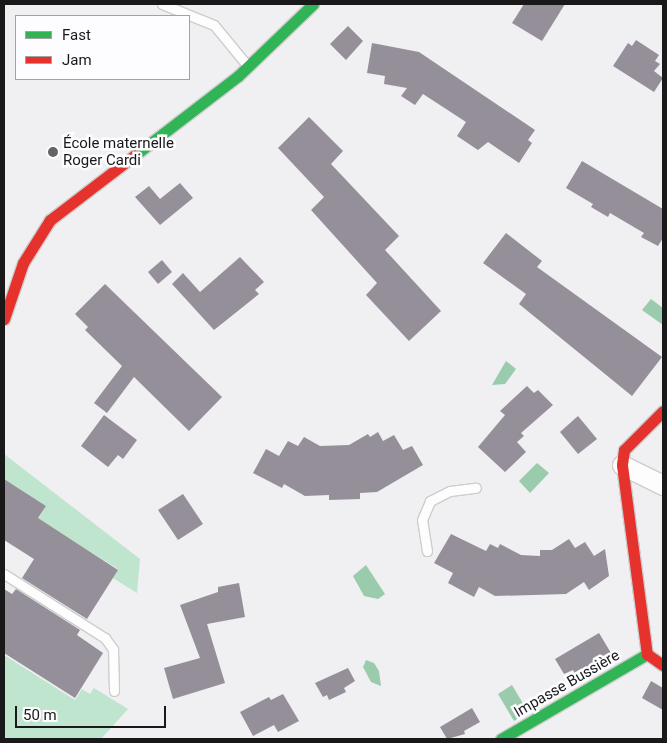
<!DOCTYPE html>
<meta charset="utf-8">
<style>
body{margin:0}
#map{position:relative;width:667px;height:743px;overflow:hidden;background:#f0eff1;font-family:Roboto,sans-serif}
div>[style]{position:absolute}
.green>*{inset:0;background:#c0e5ce}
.water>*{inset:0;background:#99cbac}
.building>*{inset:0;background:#958f9a}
.roads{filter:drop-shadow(1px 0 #cdcdce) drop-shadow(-1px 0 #cdcdce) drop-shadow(0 1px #cdcdce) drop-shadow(0 -1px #cdcdce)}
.lane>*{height:9px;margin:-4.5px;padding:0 4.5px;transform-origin:4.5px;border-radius:4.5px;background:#fdfdfd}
.street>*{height:19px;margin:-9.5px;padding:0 9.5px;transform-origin:9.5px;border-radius:9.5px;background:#fdfdfd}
.fast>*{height:11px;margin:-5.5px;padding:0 5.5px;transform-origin:5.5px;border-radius:5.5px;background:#30b455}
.jam>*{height:11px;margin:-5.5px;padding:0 5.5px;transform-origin:5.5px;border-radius:5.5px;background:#e5322d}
.dots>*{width:14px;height:14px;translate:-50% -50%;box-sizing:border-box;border:2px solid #fdfcff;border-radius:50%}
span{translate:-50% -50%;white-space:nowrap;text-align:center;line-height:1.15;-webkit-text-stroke:5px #fdfcff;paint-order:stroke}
.poi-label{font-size:15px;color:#19191a}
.left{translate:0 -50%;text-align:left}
.street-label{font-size:15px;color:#19191a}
.frame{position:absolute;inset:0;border:5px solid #19191a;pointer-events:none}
.legend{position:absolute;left:15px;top:15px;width:175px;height:65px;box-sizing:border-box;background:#fdfcff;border:1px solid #a2a1a3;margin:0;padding:6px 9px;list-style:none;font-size:15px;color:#19191a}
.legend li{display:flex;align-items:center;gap:10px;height:25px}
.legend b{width:25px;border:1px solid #a2a1a3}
.scale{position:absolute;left:15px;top:706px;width:151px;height:22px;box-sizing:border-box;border:2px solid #19191a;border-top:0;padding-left:6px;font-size:15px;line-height:18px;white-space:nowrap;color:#19191a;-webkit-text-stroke:4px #fdfcff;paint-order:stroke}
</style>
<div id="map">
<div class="green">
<div style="clip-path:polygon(4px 454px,140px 559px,137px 593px,113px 578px,118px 569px,54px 529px,35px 524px,46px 506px,4px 479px)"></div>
<div style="clip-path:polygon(4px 655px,75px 700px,82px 689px,90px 694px,94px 688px,128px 709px,101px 739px,4px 739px)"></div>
</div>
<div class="water">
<div style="clip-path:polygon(651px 299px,663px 308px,663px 325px,642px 310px)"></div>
<div style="clip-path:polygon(506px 361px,516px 369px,505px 384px,492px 385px)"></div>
<div style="clip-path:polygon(537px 463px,549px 473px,530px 493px,519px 481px)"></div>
<div style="clip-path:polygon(366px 565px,385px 594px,378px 599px,364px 596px,353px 576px)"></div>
<div style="clip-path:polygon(366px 660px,374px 663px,379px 671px,381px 686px,371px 682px,363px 667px)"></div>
<div style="clip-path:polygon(512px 685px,528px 712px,514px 721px,498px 694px)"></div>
</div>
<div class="building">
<div style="clip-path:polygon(524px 4px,565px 4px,542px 41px,512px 23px)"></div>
<div style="clip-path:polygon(348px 26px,363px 41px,346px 60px,330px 44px)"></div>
<div style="clip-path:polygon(636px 40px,659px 55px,655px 61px,660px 64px,654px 71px,663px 78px,654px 92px,613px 66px,628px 43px,632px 46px)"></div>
<div style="clip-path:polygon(372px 43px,419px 52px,535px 130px,528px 140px,532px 143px,519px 163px,488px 142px,478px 150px,457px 136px,466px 122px,423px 94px,415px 105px,401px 96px,407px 88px,384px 84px,385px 76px,367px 73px)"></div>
<div style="clip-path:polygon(309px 117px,343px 151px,331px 164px,399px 236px,385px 250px,441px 311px,409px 341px,366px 295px,377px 283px,311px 210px,324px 197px,278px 148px)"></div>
<div style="clip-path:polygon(582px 161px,663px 209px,663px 238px,658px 246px,641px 237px,644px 233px,610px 213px,608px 217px,591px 207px,593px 204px,566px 188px)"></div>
<div style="clip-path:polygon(180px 183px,193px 198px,160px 225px,135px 197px,149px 186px,160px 199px)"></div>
<div style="clip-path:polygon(506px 233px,542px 261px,537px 267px,662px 357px,632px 396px,519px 304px,526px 294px,483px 263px)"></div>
<div style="clip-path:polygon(240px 257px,264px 282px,255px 290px,259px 294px,214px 330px,172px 284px,183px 273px,200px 292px)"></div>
<div style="clip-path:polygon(162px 260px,172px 272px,158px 284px,148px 272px)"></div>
<div style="clip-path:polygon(105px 284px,222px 397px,189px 431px,134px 377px,107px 413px,94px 403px,122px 366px,85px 330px,88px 327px,75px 314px)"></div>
<div style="clip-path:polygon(527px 386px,534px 393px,538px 390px,553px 405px,521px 433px,524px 436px,517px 442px,526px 452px,505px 472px,478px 447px,505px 415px,500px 411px)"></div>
<div style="clip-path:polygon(104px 415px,137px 440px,123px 459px,118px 455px,108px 467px,81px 446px)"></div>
<div style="clip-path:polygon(578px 416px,597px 439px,578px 454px,560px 432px)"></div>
<div style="clip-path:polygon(378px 432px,383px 441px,394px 435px,403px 450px,412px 446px,423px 465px,377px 492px,360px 493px,360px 499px,329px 500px,329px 495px,305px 496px,284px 484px,282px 488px,253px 473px,266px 449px,279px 456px,288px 441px,298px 446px,304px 437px,320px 446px,349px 445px,368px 434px,370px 437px)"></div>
<div style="clip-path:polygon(4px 479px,46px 506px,38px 518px,118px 570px,87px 619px,22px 578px,34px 559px,4px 540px)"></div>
<div style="clip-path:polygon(183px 494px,203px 524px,178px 540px,158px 510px)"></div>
<div style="clip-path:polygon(451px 534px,486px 551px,490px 544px,498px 548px,500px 544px,521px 555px,540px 556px,540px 550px,552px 550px,569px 539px,575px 548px,585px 542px,594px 556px,605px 549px,609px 576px,589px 590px,584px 582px,566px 594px,495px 596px,479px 587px,474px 597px,448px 583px,453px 573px,434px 563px)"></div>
<div style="clip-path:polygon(239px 583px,245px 617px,207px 624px,225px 683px,173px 699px,164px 668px,200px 658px,180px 605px,218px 592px,218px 587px)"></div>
<div style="clip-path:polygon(4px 589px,12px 594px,16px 589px,80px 630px,77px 635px,103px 653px,75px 698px,4px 653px)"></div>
<div style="clip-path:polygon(599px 633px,611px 653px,588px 666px,590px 670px,577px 677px,573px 670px,564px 674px,555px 659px)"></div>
<div style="clip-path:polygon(348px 668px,355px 681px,344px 688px,346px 692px,329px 700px,327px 695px,323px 697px,315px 683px)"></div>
<div style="clip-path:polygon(651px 681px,663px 688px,663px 710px,642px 698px)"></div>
<div style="clip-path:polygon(283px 694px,299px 721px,278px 732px,274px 725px,253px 736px,240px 712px,269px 697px,271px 700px)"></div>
<div style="clip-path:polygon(472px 708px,480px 722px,464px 731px,465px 734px,447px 739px,440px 727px)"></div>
</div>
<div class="roads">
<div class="lane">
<div style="left:162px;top:4px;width:56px;rotate:22deg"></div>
<div style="left:214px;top:25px;width:50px;rotate:50.6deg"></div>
<div style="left:427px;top:551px;width:31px;rotate:-99deg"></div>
<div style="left:422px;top:520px;width:21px;rotate:-67deg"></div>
<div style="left:430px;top:501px;width:22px;rotate:-27deg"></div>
<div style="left:450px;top:491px;width:26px;rotate:-7deg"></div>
<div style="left:4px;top:574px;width:120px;rotate:32.4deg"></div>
<div style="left:105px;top:638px;width:14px;rotate:54deg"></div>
<div style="left:113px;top:649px;width:42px;rotate:88.6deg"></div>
</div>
<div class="street">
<div style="left:622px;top:465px;width:46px;rotate:26deg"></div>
</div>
<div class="fast">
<div style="left:135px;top:155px;width:130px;rotate:-37.5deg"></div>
<div style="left:238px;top:76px;width:104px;rotate:-43.8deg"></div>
<div style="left:501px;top:739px;width:169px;rotate:-30.2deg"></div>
</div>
<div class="jam">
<div style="left:4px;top:319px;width:59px;rotate:-71.3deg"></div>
<div style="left:23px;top:263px;width:51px;rotate:-57.9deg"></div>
<div style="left:50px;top:220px;width:107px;rotate:-37.4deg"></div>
<div style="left:663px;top:411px;width:55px;rotate:135deg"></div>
<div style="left:624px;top:450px;width:15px;rotate:98deg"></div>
<div style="left:622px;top:465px;width:191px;rotate:82.5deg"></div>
<div style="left:647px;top:654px;width:19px;rotate:35deg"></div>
</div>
</div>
<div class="dots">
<div style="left:53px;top:152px;background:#646465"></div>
</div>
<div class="poi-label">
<span class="left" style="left:63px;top:152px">École maternelle<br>Roger Cardi</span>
</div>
<div class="street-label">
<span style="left:567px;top:684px;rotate:-30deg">Impasse Bussière</span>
</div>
<div class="frame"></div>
<ul class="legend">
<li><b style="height:6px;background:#30b455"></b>Fast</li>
<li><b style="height:6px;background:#e5322d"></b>Jam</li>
</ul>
<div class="scale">50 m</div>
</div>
